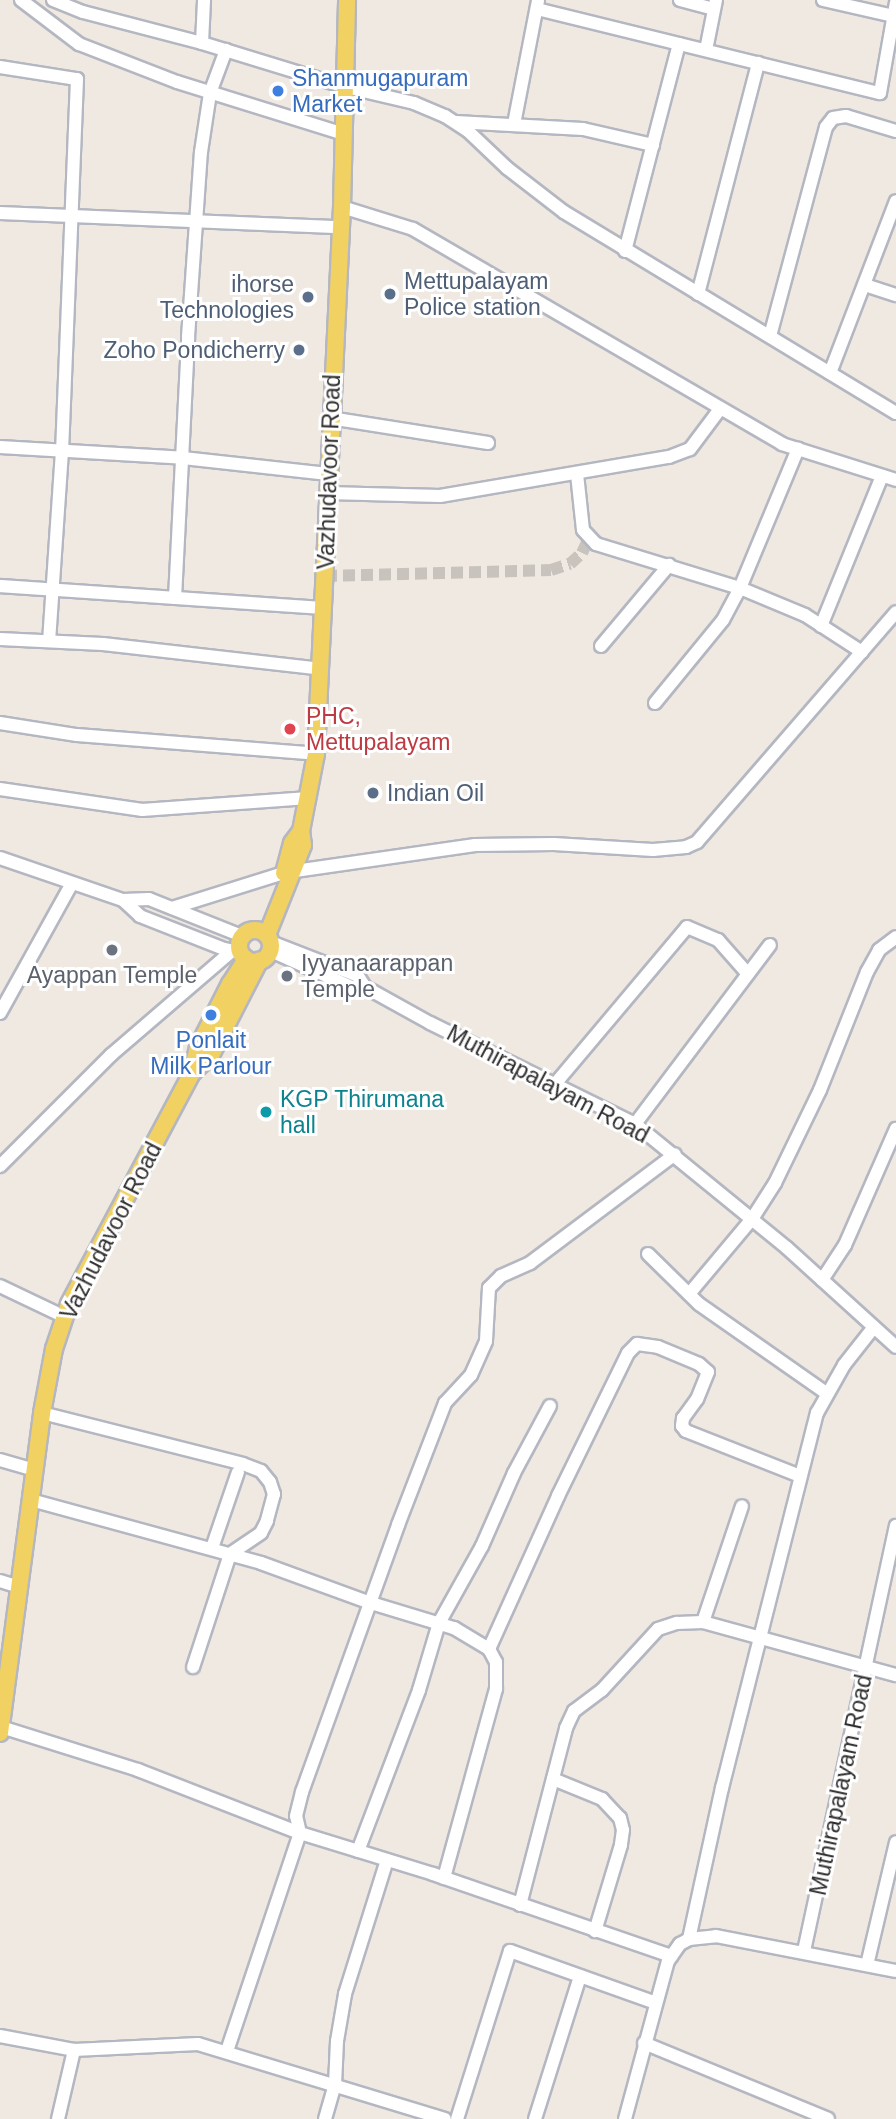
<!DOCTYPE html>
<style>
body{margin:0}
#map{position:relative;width:896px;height:2119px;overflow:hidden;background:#efe9e1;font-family:Helvetica,sans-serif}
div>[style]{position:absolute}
.minor-tunnel>*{height:12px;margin-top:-6px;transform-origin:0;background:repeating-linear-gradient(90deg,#c8c4bd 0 12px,transparent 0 18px)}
.roads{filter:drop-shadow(2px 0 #b4b7c1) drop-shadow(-2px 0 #b4b7c1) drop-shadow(0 2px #b4b7c1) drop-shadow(0 -2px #b4b7c1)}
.minor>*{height:12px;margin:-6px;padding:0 6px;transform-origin:6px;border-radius:6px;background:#fff}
.major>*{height:16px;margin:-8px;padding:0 8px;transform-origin:8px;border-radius:8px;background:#f2d163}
.major>.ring{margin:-8px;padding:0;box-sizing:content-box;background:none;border:16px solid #f2d163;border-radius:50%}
.dots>*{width:19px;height:19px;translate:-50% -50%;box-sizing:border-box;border:4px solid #fff;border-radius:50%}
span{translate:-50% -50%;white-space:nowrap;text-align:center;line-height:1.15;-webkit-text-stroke:6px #fff;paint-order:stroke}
.shop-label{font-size:23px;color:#366cbe}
.left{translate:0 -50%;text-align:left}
.service-label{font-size:23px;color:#4e5e75}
.right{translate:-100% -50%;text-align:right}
.street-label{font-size:23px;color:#2e2e2e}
.health-label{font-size:23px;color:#be3a42}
.worship-label{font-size:23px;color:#5b616d}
.culture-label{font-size:23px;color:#0d838f}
</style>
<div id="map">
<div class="minor-tunnel">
<div style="left:325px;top:576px;width:226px;rotate:-1.5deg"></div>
<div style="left:551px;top:570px;width:20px;rotate:-18deg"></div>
<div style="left:570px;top:564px;width:16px;rotate:-43deg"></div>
<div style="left:582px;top:553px;width:17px;rotate:-65deg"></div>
</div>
<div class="roads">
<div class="minor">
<div style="left:21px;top:0;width:73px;rotate:37.2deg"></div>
<div style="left:79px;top:44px;width:105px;rotate:21.2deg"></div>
<div style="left:177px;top:82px;width:175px;rotate:17.3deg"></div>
<div style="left:53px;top:0;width:32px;rotate:22deg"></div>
<div style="left:83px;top:12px;width:123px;rotate:14.6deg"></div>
<div style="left:202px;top:43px;width:151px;rotate:17deg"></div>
<div style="left:346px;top:87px;width:70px;rotate:13.2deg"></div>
<div style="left:414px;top:103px;width:34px;rotate:23deg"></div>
<div style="left:445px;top:116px;width:27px;rotate:33deg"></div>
<div style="left:468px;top:131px;width:54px;rotate:43.5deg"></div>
<div style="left:507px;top:168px;width:72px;rotate:37.7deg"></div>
<div style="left:564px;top:212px;width:388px;rotate:31.2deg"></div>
<div style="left:680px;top:0;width:35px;rotate:15deg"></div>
<div style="left:823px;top:0;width:73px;rotate:12.7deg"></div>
<div style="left:537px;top:9px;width:353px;rotate:13.8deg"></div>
<div style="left:880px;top:93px;width:92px;rotate:-80deg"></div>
<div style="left:202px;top:43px;width:43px;rotate:-87.3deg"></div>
<div style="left:706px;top:50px;width:51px;rotate:-78.7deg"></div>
<div style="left:0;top:67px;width:78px;rotate:8.9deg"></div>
<div style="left:77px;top:79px;width:372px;rotate:92.3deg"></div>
<div style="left:62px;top:451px;width:190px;rotate:93.9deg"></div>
<div style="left:456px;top:122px;width:127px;rotate:3.2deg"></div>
<div style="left:583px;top:129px;width:72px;rotate:12.9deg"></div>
<div style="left:514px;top:124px;width:126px;rotate:-79deg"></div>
<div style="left:342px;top:207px;width:74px;rotate:17.2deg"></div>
<div style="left:413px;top:229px;width:427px;rotate:30.2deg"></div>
<div style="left:782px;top:444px;width:120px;rotate:17.5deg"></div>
<div style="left:0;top:213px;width:340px;rotate:2.4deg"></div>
<div style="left:625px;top:251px;width:214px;rotate:-75.4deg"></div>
<div style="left:865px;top:285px;width:33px;rotate:18deg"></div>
<div style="left:698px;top:294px;width:239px;rotate:-75.4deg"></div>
<div style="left:770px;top:336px;width:216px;rotate:-75deg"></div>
<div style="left:826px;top:127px;width:11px;rotate:-52deg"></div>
<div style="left:833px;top:118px;width:13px;rotate:-9deg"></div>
<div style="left:846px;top:116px;width:52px;rotate:16.7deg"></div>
<div style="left:830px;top:373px;width:184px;rotate:-69deg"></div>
<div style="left:330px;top:418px;width:160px;rotate:9deg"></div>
<div style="left:0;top:447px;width:183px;rotate:3.4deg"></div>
<div style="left:183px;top:458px;width:146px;rotate:6.3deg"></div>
<div style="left:577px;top:474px;width:56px;rotate:83.9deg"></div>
<div style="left:583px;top:530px;width:19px;rotate:47deg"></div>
<div style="left:596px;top:544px;width:151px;rotate:17deg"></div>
<div style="left:740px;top:588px;width:70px;rotate:22.6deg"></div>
<div style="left:805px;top:615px;width:68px;rotate:33deg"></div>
<div style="left:328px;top:493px;width:112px;rotate:1.5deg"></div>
<div style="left:440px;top:496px;width:232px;rotate:-9.7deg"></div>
<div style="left:669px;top:457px;width:22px;rotate:-21deg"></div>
<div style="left:690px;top:449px;width:50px;rotate:-53.1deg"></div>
<div style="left:0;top:586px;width:325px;rotate:3.9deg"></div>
<div style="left:175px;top:598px;width:261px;rotate:-87.1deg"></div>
<div style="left:188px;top:337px;width:185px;rotate:-86deg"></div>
<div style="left:201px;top:152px;width:60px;rotate:-81.3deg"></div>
<div style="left:210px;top:93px;width:46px;rotate:-69.6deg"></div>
<div style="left:821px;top:626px;width:162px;rotate:-67.9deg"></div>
<div style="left:0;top:639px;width:103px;rotate:2.8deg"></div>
<div style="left:103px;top:644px;width:220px;rotate:6.5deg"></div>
<div style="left:601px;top:646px;width:106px;rotate:-50deg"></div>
<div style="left:655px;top:703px;width:107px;rotate:-50.7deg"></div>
<div style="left:723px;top:620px;width:36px;rotate:-62deg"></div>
<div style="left:740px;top:588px;width:151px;rotate:-67.4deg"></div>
<div style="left:0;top:723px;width:78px;rotate:8.9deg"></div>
<div style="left:77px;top:735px;width:240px;rotate:4.5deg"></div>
<div style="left:0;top:789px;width:144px;rotate:8.4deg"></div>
<div style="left:142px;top:810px;width:167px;rotate:-4.1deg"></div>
<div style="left:0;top:858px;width:130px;rotate:18.9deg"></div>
<div style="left:123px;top:900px;width:26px;rotate:-2deg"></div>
<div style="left:149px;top:899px;width:100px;rotate:21.7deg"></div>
<div style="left:295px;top:871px;width:182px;rotate:-8.2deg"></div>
<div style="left:475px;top:845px;width:79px;rotate:-0.7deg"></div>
<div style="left:554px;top:844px;width:99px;rotate:3.5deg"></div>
<div style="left:653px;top:850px;width:33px;rotate:-5deg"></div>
<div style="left:686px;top:847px;width:12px;rotate:-24deg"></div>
<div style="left:697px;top:842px;width:304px;rotate:-49.1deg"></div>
<div style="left:123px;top:900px;width:23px;rotate:43deg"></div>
<div style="left:140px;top:916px;width:90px;rotate:21.4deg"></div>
<div style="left:224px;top:949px;width:16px;rotate:11deg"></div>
<div style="left:172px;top:908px;width:117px;rotate:-17.4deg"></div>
<div style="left:271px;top:942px;width:93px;rotate:21.3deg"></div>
<div style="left:358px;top:976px;width:13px;rotate:58deg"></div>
<div style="left:365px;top:987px;width:74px;rotate:29deg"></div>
<div style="left:430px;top:1023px;width:229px;rotate:26.2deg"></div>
<div style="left:635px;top:1124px;width:196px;rotate:39.2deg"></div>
<div style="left:787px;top:1248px;width:147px;rotate:42.2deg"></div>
<div style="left:271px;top:951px;width:88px;rotate:24.2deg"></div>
<div style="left:351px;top:987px;width:14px"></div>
<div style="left:0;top:1013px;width:146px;rotate:-61deg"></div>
<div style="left:555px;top:1084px;width:205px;rotate:-49.9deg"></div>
<div style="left:687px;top:927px;width:34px;rotate:23deg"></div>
<div style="left:718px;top:940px;width:45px;rotate:48.6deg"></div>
<div style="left:635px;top:1124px;width:224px;rotate:-53deg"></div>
<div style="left:0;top:1166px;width:157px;rotate:-45deg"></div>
<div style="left:111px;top:1055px;width:160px;rotate:-40.7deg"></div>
<div style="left:648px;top:1254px;width:71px;rotate:44.4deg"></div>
<div style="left:699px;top:1304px;width:155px;rotate:35deg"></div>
<div style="left:822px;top:1280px;width:42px;rotate:-56.7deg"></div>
<div style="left:845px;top:1245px;width:127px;rotate:-66.3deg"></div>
<div style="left:0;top:1286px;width:72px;rotate:25.5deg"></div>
<div style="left:689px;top:1294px;width:98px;rotate:-50deg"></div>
<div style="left:752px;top:1219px;width:43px;rotate:-57.4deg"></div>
<div style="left:775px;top:1183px;width:103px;rotate:-64.2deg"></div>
<div style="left:820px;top:1090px;width:127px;rotate:-68.3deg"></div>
<div style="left:867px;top:972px;width:25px;rotate:-61deg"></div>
<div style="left:879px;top:950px;width:21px;rotate:-37deg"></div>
<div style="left:42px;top:1413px;width:207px;rotate:14.2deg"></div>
<div style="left:243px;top:1464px;width:19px;rotate:21deg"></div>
<div style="left:261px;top:1471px;width:14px;rotate:51deg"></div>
<div style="left:270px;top:1482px;width:13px;rotate:72deg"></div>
<div style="left:274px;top:1494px;width:28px;rotate:105deg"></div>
<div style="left:267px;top:1521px;width:13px;rotate:117deg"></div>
<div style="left:261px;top:1533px;width:37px;rotate:146deg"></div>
<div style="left:230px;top:1554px;width:119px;rotate:108.1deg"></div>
<div style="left:0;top:1460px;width:37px;rotate:16deg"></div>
<div style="left:31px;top:1500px;width:238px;rotate:15.3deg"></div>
<div style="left:261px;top:1563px;width:117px;rotate:20deg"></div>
<div style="left:371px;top:1603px;width:87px;rotate:16.8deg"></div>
<div style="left:454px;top:1628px;width:41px;rotate:31deg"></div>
<div style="left:489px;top:1649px;width:15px;rotate:62deg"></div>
<div style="left:496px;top:1662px;width:27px;rotate:90deg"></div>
<div style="left:496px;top:1689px;width:196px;rotate:105.4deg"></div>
<div style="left:212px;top:1548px;width:80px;rotate:-71.1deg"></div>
<div style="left:0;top:1581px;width:21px;rotate:17deg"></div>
<div style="left:703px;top:1622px;width:122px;rotate:-71.4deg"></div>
<div style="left:489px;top:1649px;width:168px;rotate:-65.7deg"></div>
<div style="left:558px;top:1496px;width:159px;rotate:-63.9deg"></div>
<div style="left:628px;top:1353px;width:13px;rotate:-45deg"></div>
<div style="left:637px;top:1344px;width:21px;rotate:8deg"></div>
<div style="left:658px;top:1347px;width:44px;rotate:22.5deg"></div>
<div style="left:699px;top:1364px;width:12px;rotate:42deg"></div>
<div style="left:708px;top:1372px;width:29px;rotate:112deg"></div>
<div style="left:697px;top:1399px;width:24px;rotate:126deg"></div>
<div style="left:683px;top:1418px;width:8px;rotate:97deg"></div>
<div style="left:682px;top:1426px;width:6px;rotate:51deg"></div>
<div style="left:686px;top:1431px;width:123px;rotate:21.5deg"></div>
<div style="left:1px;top:1727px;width:144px;rotate:17.4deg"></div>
<div style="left:138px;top:1770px;width:174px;rotate:21.3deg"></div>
<div style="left:300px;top:1833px;width:139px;rotate:17.1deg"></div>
<div style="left:433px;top:1874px;width:252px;rotate:19deg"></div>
<div style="left:553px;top:1779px;width:53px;rotate:22.2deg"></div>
<div style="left:602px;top:1799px;width:26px;rotate:47deg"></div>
<div style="left:620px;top:1818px;width:12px;rotate:76deg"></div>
<div style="left:623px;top:1830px;width:15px;rotate:98deg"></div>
<div style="left:621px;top:1845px;width:90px;rotate:106.8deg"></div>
<div style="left:358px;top:1851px;width:172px;rotate:-69.2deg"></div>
<div style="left:419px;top:1690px;width:70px;rotate:-73.4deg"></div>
<div style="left:439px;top:1623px;width:88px;rotate:-60.8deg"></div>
<div style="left:482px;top:1546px;width:80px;rotate:-66.3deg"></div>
<div style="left:514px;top:1473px;width:76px;rotate:-61.8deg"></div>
<div style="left:520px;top:1905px;width:183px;rotate:-75.4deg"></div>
<div style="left:566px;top:1728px;width:19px;rotate:-65deg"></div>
<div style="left:574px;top:1711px;width:35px;rotate:-37deg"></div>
<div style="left:602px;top:1690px;width:83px;rotate:-47.4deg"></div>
<div style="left:658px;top:1629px;width:20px;rotate:-18deg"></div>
<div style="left:677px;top:1623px;width:26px;rotate:-2deg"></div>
<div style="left:703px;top:1622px;width:200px;rotate:15.4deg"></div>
<div style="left:689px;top:1939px;width:155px;rotate:-77.7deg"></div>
<div style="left:722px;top:1788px;width:387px;rotate:-75.8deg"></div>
<div style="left:817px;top:1413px;width:55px;rotate:-60.6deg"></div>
<div style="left:844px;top:1365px;width:48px;rotate:-51.7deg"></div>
<div style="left:804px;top:1951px;width:435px;rotate:-77.8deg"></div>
<div style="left:867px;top:1965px;width:126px;rotate:-76.7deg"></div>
<div style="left:0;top:2036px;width:75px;rotate:10.7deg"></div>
<div style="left:74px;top:2050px;width:124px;rotate:-2.8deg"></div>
<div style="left:198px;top:2044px;width:258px;rotate:16.9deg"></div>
<div style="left:644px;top:2043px;width:199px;rotate:22.4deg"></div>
<div style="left:227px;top:2051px;width:230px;rotate:-71.5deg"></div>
<div style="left:300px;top:1833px;width:17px;rotate:-103deg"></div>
<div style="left:296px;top:1816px;width:25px;rotate:-76deg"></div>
<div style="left:302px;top:1792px;width:284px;rotate:-70.2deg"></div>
<div style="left:398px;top:1525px;width:131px;rotate:-68.9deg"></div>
<div style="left:445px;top:1403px;width:38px;rotate:-47deg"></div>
<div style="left:471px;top:1375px;width:37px;rotate:-66deg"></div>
<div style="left:486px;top:1341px;width:53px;rotate:-86.8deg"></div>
<div style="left:489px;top:1288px;width:17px;rotate:-45deg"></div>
<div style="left:501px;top:1276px;width:32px;rotate:-24deg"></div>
<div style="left:530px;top:1263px;width:181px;rotate:-36.9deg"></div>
<div style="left:58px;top:2119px;width:71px;rotate:-76.9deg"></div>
<div style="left:325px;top:2119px;width:35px;rotate:-74deg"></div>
<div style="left:335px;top:2085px;width:44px;rotate:-87.4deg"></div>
<div style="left:337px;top:2041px;width:48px;rotate:-80.3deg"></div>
<div style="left:345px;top:1994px;width:140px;rotate:-72.6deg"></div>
<div style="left:457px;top:2119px;width:176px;rotate:-72.5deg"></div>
<div style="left:510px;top:1951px;width:155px;rotate:19.6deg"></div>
<div style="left:535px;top:2119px;width:150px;rotate:-72.5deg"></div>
<div style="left:625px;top:2119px;width:164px;rotate:-74.8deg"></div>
<div style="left:668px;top:1961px;width:21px;rotate:-55deg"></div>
<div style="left:680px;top:1944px;width:10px;rotate:-29deg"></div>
<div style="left:689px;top:1939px;width:27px;rotate:-6deg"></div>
<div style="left:716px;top:1936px;width:183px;rotate:11deg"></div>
</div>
<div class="major">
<div style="left:284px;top:873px;width:31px;rotate:-75deg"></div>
<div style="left:292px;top:843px;width:15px;rotate:-53deg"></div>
<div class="ring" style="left:239px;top:930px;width:16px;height:16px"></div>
<div style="left:267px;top:935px;width:97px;rotate:-68.2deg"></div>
<div style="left:303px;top:845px;width:14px;rotate:-98deg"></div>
<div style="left:301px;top:831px;width:78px;rotate:-79deg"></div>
<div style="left:316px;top:754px;width:548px;rotate:-87.28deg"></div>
<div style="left:342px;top:207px;width:207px;rotate:-88.6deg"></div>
<div style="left:192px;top:1073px;width:27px;rotate:-77deg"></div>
<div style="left:198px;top:1047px;width:71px;rotate:-63.1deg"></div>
<div style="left:230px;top:984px;width:30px;rotate:-57deg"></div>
<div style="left:0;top:1733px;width:323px;rotate:-82.5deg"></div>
<div style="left:42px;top:1413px;width:65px;rotate:-79.4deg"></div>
<div style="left:54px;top:1349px;width:47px;rotate:-71.6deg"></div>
<div style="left:69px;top:1304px;width:262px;rotate:-62deg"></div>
<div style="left:192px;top:1073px;width:26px;rotate:-43deg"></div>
<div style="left:211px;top:1055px;width:106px;rotate:-62.9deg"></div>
</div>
</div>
<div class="dots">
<div style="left:278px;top:91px;background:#3f7fe0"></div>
<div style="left:390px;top:294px;background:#5c6f8a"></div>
<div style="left:308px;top:297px;background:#5c6f8a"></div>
<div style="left:299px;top:350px;background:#5c6f8a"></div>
<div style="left:290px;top:729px;background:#e0444e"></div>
<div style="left:373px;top:793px;background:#5c6f8a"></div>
<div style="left:112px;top:950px;background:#6b7280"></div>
<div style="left:287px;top:976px;background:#6b7280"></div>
<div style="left:211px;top:1015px;background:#3f7fe0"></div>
<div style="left:266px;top:1112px;background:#0f9aa8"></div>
</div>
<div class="shop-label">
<span class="left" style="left:292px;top:91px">Shanmugapuram<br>Market</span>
<span style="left:211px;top:1053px">Ponlait<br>Milk Parlour</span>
</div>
<div class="service-label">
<span class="left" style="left:404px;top:294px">Mettupalayam<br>Police station</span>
<span class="right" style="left:294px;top:297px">ihorse<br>Technologies</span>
<span class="right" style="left:285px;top:350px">Zoho Pondicherry</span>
<span class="left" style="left:387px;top:793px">Indian Oil</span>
</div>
<div class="street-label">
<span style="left:329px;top:472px;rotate:-88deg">Vazhudavoor Road</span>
<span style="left:548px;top:1084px;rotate:28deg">Muthirapalayam Road</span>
<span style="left:111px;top:1231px;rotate:-63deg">Vazhudavoor Road</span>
<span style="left:841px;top:1785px;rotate:-78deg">Muthirapalayam Road</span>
</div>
<div class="health-label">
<span class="left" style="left:306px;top:729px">PHC,<br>Mettupalayam</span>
</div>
<div class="worship-label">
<span class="left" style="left:301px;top:976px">Iyyanaarappan<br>Temple</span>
<span style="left:112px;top:975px">Ayappan Temple</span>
</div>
<div class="culture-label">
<span class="left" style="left:280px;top:1112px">KGP Thirumana<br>hall</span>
</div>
</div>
